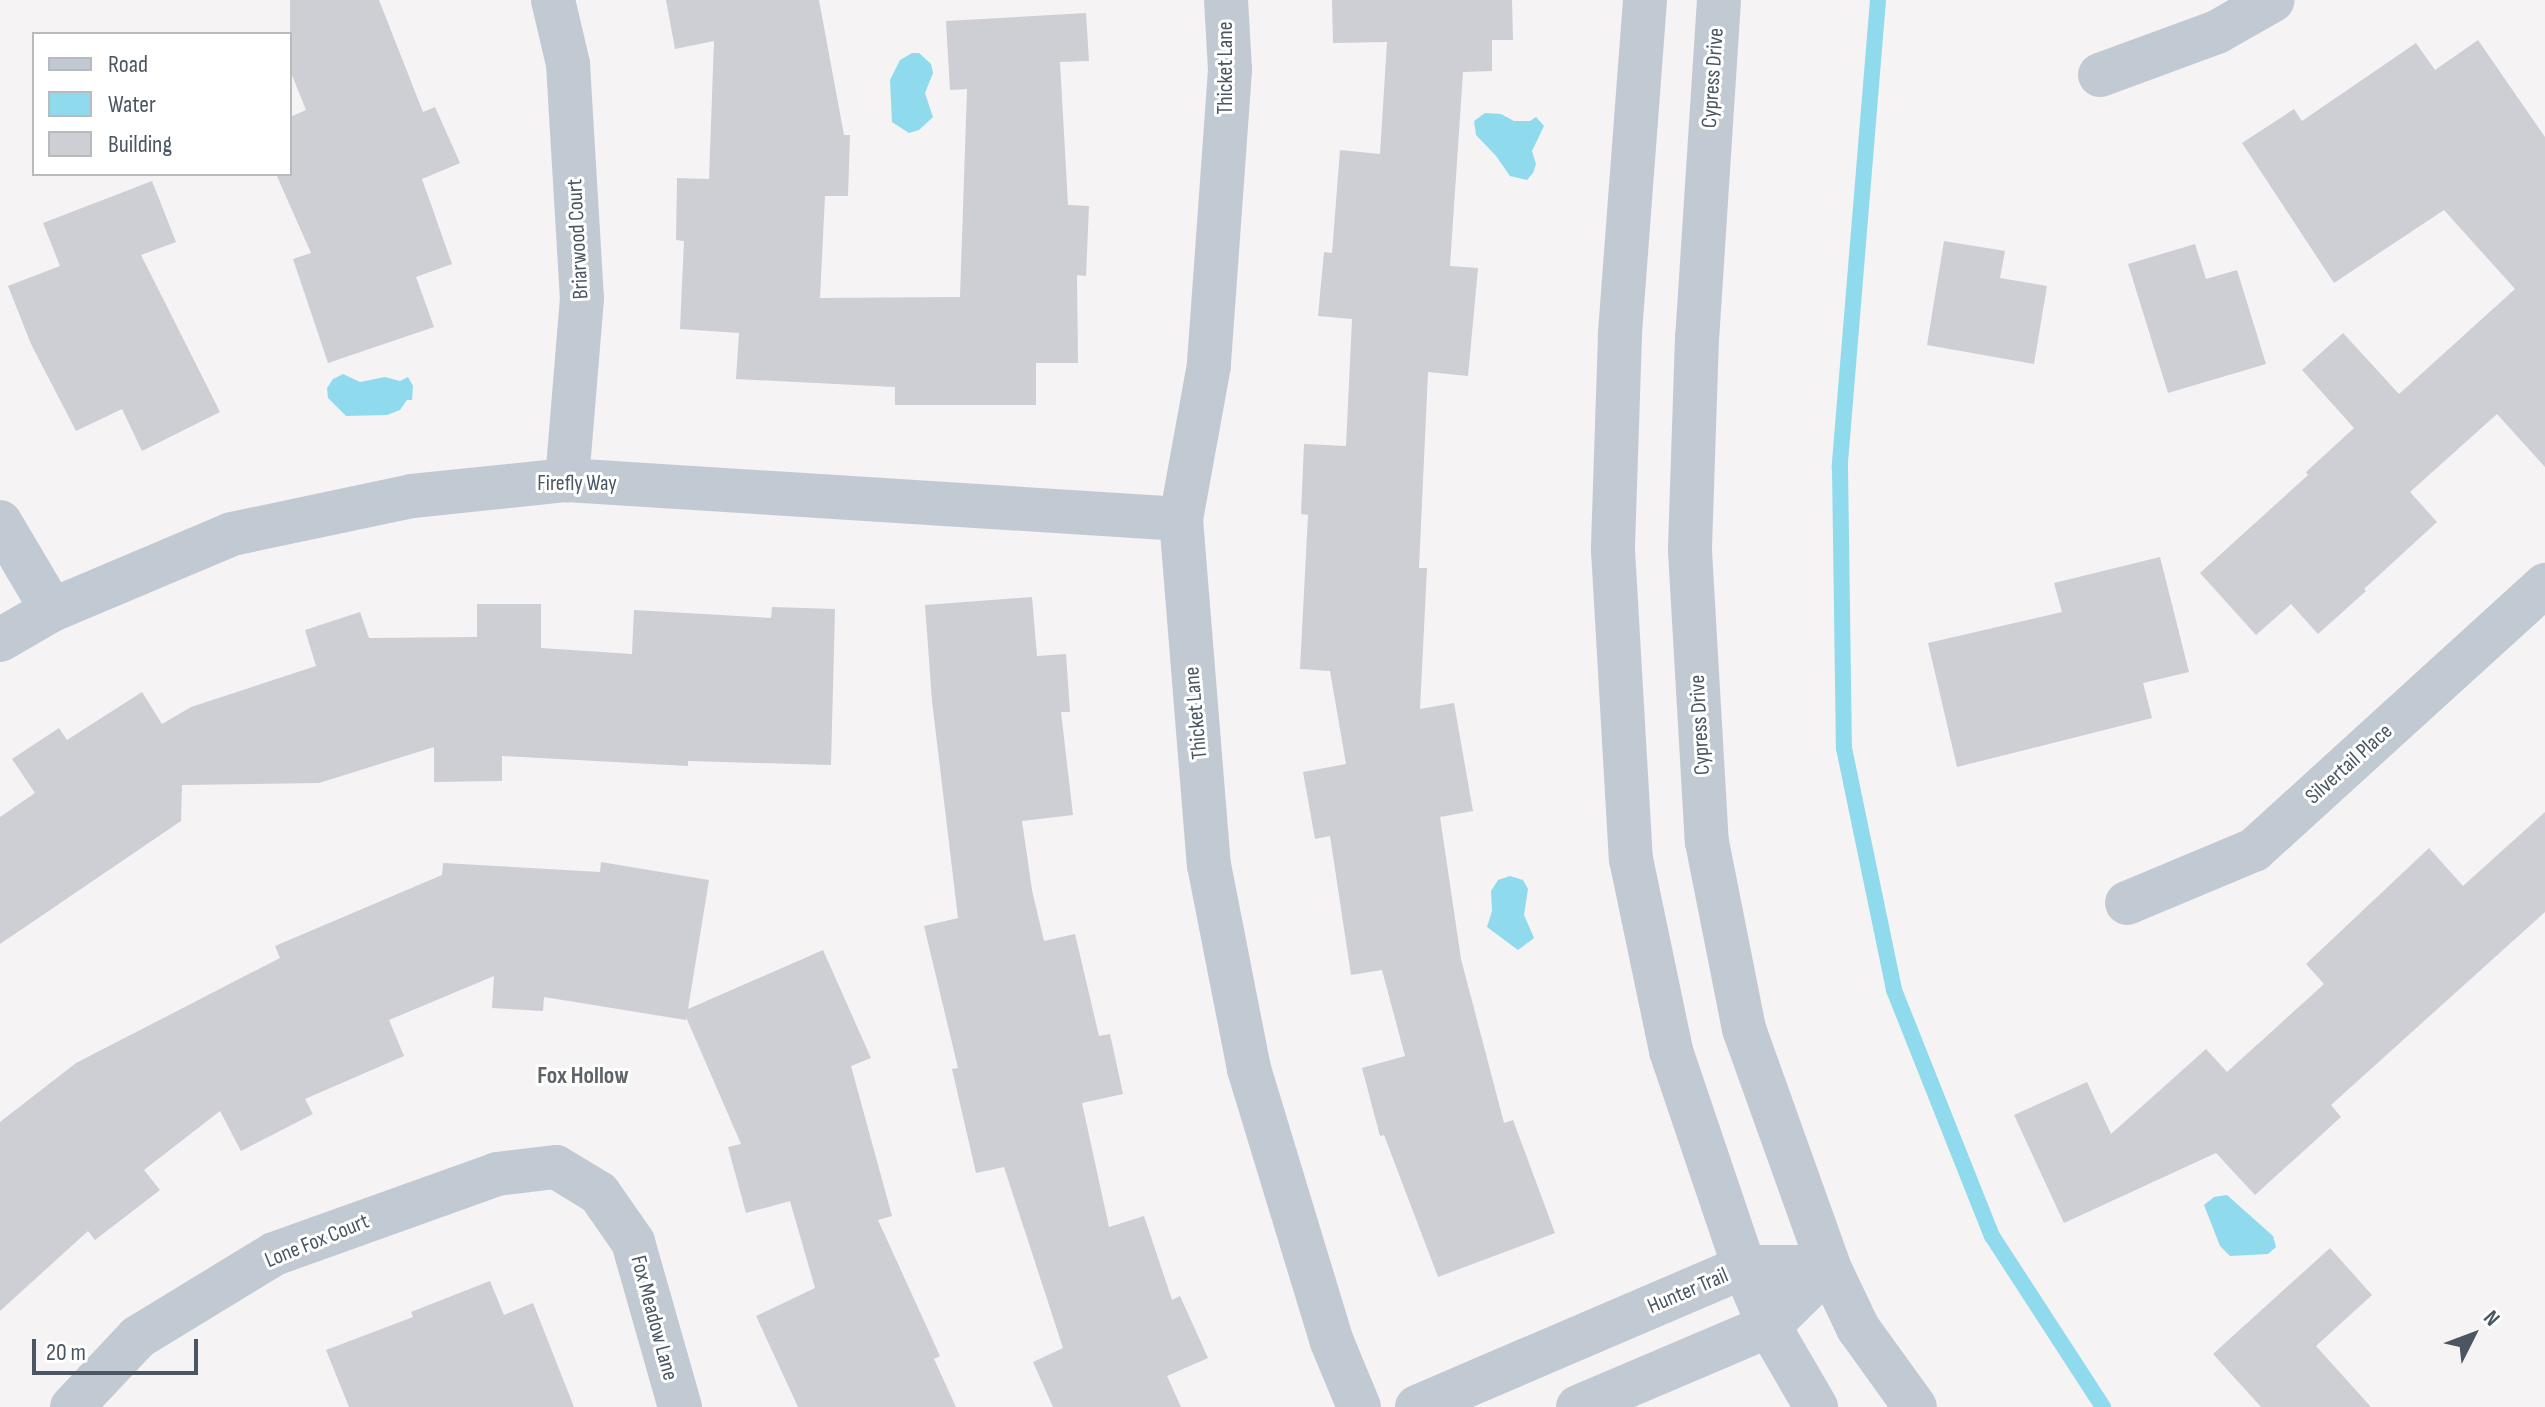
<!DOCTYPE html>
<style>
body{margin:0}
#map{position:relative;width:2545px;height:1407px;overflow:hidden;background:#f5f3f3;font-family:"Sofia Sans Condensed",sans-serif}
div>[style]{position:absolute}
.water>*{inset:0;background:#90daee}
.stream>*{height:16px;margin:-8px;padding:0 8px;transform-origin:8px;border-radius:8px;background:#90daee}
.building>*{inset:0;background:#cdcfd5}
.minor>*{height:44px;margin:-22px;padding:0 22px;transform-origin:22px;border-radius:22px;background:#c1cad2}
.tertiary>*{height:44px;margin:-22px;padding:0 22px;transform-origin:22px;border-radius:22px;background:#c1cad2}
span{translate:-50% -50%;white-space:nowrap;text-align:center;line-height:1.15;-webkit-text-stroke:6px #fff;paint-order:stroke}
.street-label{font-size:22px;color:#4a5661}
.neighbourhood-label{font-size:24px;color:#5f6368;font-weight:700}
.legend{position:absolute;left:32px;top:32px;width:260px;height:144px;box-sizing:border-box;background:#fff;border:2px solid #b7bbc0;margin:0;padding:10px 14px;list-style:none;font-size:24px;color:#4a5661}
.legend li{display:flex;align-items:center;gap:16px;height:40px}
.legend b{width:40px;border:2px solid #b7bbc0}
.north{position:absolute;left:2433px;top:1295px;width:80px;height:80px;-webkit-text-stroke:6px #fff;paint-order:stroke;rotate:48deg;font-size:22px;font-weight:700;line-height:32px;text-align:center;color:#4a5661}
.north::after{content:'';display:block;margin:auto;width:28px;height:36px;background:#4a5661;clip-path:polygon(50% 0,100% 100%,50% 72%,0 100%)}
.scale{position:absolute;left:32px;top:1339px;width:166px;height:36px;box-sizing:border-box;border:4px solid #4a5661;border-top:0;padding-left:10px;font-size:24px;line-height:28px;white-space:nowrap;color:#4a5661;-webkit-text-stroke:6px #fff;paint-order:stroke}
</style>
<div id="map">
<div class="water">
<div style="clip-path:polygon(912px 53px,919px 53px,931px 64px,933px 73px,925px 93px,933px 117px,919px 130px,909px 133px,892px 122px,890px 80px,900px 60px)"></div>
<div style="clip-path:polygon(1485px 113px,1501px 114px,1514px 121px,1530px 121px,1536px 117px,1544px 126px,1532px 151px,1536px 164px,1533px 173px,1527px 180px,1510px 176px,1496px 156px,1476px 135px,1474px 121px)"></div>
<div style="clip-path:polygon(343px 374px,360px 382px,385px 377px,400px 381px,408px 377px,413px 386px,412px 400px,407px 400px,400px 410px,387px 415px,346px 416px,328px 398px,327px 388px,333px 379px)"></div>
<div style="clip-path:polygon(1510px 876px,1523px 880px,1528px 889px,1524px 915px,1534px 938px,1518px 950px,1487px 927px,1492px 911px,1491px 891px,1498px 880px)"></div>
<div style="clip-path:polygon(2227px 1195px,2273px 1236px,2276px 1247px,2268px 1254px,2230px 1256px,2220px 1246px,2204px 1205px,2214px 1197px)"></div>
</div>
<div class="stream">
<div style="left:1878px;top:0;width:469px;rotate:94.7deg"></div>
<div style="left:1840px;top:467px;width:281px;rotate:89.2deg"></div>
<div style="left:1844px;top:748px;width:247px;rotate:78.3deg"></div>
<div style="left:1894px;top:990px;width:265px;rotate:68.3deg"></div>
<div style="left:1992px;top:1236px;width:204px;rotate:57deg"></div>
</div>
<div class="building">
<div style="clip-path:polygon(290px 0,379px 0,423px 112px,435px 107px,460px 163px,422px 179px,452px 264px,416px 277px,434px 327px,328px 363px,293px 259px,311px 253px,276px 174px,290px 174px,290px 117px,306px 110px,290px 70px)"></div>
<div style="clip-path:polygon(666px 0,819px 0,844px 135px,850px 135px,848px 196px,825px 196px,820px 298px,960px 297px,967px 89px,950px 90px,946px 21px,1086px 13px,1089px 61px,1060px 62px,1068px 205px,1089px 206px,1086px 276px,1077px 275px,1078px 363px,1036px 363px,1036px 405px,895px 405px,895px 387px,736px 379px,739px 333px,680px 329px,684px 241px,676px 240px,677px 178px,709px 179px,714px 41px,675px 49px)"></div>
<div style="clip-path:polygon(1332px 0,1512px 0,1513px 40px,1492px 40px,1492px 71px,1463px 72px,1450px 266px,1478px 268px,1468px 376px,1428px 372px,1419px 568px,1427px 568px,1420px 709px,1454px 703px,1473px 811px,1440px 817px,1461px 959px,1504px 1123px,1513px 1120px,1555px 1233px,1438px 1277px,1384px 1135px,1380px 1136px,1362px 1068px,1405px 1056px,1382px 970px,1351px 975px,1330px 836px,1315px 839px,1303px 772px,1346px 764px,1330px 671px,1300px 669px,1308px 515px,1301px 514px,1304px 444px,1346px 446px,1352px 319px,1318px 316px,1324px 252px,1332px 253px,1340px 150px,1380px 154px,1387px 42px,1333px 43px)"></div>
<div style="clip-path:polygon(2478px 40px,2545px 137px,2545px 467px,2497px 414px,2410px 492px,2437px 522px,2364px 589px,2366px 591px,2318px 634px,2291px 604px,2256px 635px,2200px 573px,2308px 475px,2306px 472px,2354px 428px,2302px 370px,2343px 333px,2399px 394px,2515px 289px,2444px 210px,2334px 283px,2242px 143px,2294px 109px,2302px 121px,2416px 43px,2435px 70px)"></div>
<div style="clip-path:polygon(152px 181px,176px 242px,141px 255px,220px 412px,142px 451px,122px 409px,76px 431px,31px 344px,8px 286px,60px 266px,43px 223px)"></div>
<div style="clip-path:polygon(1944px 241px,2005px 251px,2000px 278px,2047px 286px,2034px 364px,1927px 345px)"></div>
<div style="clip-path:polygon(2195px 244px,2206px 279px,2237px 270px,2266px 364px,2168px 393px,2128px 264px)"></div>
<div style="clip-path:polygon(2160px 557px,2189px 672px,2143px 683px,2152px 718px,1957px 767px,1928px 643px,2062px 612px,2054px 583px)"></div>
<div style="clip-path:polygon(1032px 597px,1037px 656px,1066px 654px,1070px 712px,1061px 712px,1073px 815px,1022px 821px,1032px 890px,1044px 941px,1075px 934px,1099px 1036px,1110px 1034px,1123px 1094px,1082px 1103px,1109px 1227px,1144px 1216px,1172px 1300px,1180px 1296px,1208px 1358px,1167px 1376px,1181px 1407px,1053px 1407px,1033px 1362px,1063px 1348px,1004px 1167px,976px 1173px,952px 1069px,958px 1068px,924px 926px,958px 918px,932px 701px,925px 605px)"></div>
<div style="clip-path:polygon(477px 604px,541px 604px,541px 648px,632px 654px,634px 610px,771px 618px,772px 607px,835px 609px,831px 765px,688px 761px,688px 766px,502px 756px,502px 781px,434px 782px,434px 747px,319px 783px,182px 785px,181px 821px,0 944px,0 817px,35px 793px,12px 759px,59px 728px,67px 740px,142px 692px,162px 724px,191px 707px,316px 666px,305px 630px,360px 612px,369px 638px,477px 637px)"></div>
<div style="clip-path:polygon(2545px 812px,2545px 912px,2331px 1105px,2341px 1117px,2255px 1195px,2216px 1153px,2064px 1223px,2014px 1115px,2087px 1082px,2111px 1134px,2206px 1049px,2227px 1072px,2324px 984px,2306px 964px,2429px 848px,2463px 886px)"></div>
<div style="clip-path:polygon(601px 862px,709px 880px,688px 1009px,823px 950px,871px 1058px,851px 1066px,892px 1216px,878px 1220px,940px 1356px,934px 1359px,956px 1407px,798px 1407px,756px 1316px,815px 1288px,790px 1201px,746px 1213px,728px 1147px,741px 1144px,686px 1017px,686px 1020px,544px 997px,543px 1011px,492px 1008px,494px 976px,389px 1020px,404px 1056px,305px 1099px,313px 1114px,241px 1151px,220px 1111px,144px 1170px,160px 1190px,95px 1240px,88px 1231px,0 1311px,0 1122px,76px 1063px,280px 958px,275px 946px,442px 875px,443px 863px,600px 872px)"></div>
<div style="clip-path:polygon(2330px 1248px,2372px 1295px,2316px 1346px,2371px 1407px,2261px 1407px,2213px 1354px)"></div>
<div style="clip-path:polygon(490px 1281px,504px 1315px,533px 1303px,574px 1407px,349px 1407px,326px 1350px,413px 1317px,411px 1312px)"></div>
</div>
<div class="minor">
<div style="left:553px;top:0;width:66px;rotate:76.8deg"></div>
<div style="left:568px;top:64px;width:234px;rotate:86.6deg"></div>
<div style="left:582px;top:298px;width:183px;rotate:94.7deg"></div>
<div style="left:1226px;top:0;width:70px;rotate:86.7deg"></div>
<div style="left:1230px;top:70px;width:296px;rotate:94.1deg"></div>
<div style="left:1209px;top:365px;width:157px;rotate:100.3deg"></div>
<div style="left:1181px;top:519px;width:347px;rotate:85.4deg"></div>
<div style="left:1209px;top:865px;width:208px;rotate:78.9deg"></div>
<div style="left:1249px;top:1069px;width:285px;rotate:73.1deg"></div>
<div style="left:1332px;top:1342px;width:70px;rotate:67.4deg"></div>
<div style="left:2100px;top:75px;width:125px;rotate:-20.2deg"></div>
<div style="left:2217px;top:32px;width:64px;rotate:-29.7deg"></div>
<div style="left:0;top:522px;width:102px;rotate:59.4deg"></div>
<div style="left:0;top:640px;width:60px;rotate:-30deg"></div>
<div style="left:52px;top:610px;width:195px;rotate:-22.9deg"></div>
<div style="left:232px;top:534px;width:184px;rotate:-11.9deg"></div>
<div style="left:412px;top:496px;width:156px;rotate:-5.9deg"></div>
<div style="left:567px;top:480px;width:615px;rotate:3.63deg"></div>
<div style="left:2127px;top:903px;width:138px;rotate:-22.7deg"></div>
<div style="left:2254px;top:850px;width:394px;rotate:-42.3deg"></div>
<div style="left:72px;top:1407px;width:96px;rotate:-46.7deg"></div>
<div style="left:138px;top:1337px;width:159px;rotate:-31.4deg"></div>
<div style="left:274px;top:1254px;width:237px;rotate:-19.7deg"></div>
<div style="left:497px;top:1174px;width:59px;rotate:-6.8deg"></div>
<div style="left:556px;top:1167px;width:50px;rotate:31.2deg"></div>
<div style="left:599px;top:1193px;width:60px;rotate:55.2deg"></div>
<div style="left:633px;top:1242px;width:172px;rotate:74.1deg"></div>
<div style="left:1417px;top:1407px;width:356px;rotate:-23.2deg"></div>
<div style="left:1744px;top:1267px;width:85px"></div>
<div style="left:1578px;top:1407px;width:207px;rotate:-23deg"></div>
<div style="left:1769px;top:1326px;width:84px;rotate:-44.5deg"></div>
</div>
<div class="tertiary">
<div style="left:1645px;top:0;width:336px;rotate:94.3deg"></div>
<div style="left:1620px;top:335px;width:215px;rotate:91.9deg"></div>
<div style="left:1613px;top:550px;width:310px;rotate:86.7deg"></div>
<div style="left:1631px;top:859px;width:196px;rotate:78.2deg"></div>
<div style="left:1671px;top:1051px;width:228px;rotate:71.3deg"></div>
<div style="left:1744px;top:1267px;width:64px;rotate:67deg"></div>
<div style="left:1769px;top:1326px;width:94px;rotate:59.9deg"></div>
<div style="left:1719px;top:0;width:338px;rotate:93.7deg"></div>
<div style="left:1697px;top:337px;width:214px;rotate:91.9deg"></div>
<div style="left:1690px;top:551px;width:291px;rotate:86.7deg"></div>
<div style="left:1707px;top:842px;width:191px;rotate:78.8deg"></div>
<div style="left:1744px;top:1029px;width:253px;rotate:70.3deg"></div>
<div style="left:1829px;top:1267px;width:68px;rotate:64.6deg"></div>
<div style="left:1858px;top:1328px;width:97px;rotate:54.2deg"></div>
</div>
<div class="street-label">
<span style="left:1226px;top:68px;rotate:-90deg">Thicket Lane</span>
<span style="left:1713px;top:78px;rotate:-86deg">Cypress Drive</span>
<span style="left:578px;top:239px;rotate:-93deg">Briarwood Court</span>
<span style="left:577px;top:484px">Firefly Way</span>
<span style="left:1196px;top:713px;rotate:-95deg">Thicket Lane</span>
<span style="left:1700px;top:725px;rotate:-93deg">Cypress Drive</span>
<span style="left:2349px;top:764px;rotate:-42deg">Silvertail Place</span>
<span style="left:317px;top:1241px;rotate:-22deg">Lone Fox Court</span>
<span style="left:1688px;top:1291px;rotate:-23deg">Hunter Trail</span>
<span style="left:654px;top:1318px;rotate:75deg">Fox Meadow Lane</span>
</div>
<div class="neighbourhood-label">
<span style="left:583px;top:1076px">Fox Hollow</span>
</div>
<ul class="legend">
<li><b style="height:10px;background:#c1cad2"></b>Road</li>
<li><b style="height:22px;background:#90daee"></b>Water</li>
<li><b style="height:22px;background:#cdcfd5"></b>Building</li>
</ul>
<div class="north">N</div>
<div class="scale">20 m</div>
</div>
